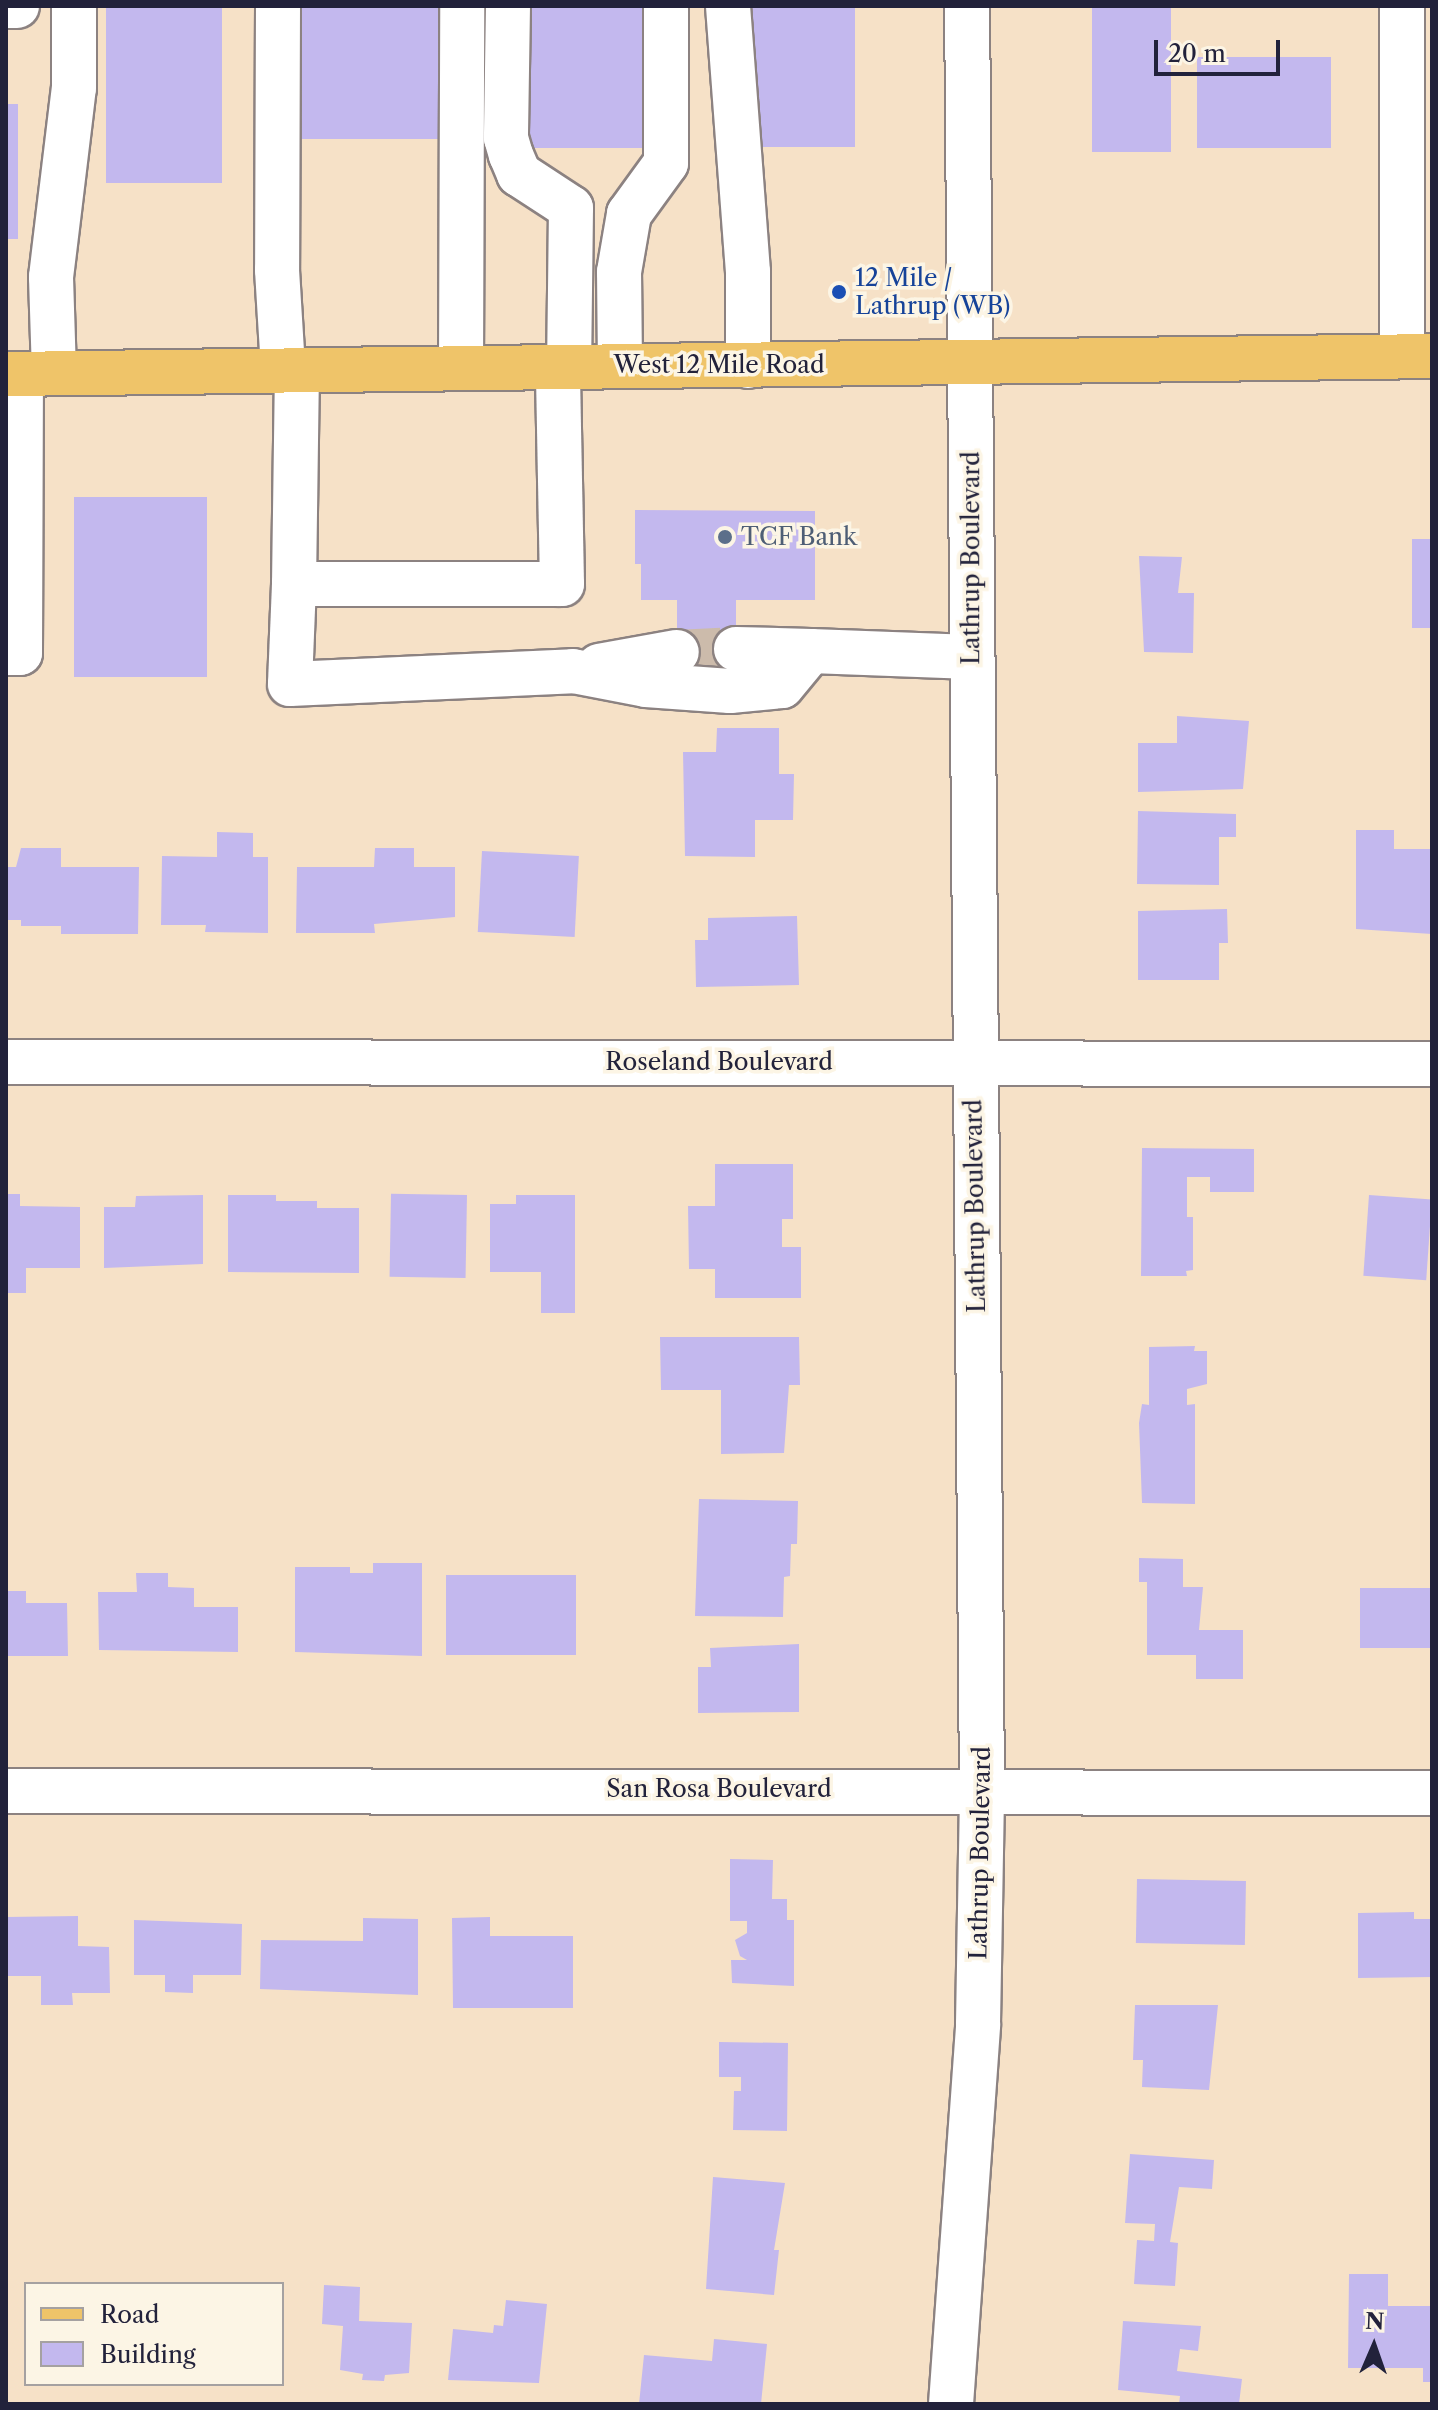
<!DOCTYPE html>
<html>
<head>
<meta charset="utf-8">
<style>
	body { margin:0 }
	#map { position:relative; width:1438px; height:2410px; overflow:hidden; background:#f6e1c7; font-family:"Libre Caslon Text",serif }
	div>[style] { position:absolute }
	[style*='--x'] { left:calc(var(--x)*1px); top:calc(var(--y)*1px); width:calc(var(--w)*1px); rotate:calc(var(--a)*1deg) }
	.building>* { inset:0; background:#c3b8ee; transform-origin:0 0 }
	.minor-tunnel>* { height:44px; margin-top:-22px; transform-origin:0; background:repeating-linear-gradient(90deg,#ccbbab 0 44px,transparent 0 66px) }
	.roads { filter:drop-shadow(2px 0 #8c8281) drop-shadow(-2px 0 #8c8281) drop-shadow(0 2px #8c8281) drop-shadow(0 -2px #8c8281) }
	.minor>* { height:44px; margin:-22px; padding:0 22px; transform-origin:22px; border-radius:22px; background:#fff }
	.major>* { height:44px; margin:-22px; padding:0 22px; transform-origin:22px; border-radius:22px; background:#efc469 }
	.dots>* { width:22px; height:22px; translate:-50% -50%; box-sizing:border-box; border:4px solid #fcf5e5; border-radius:50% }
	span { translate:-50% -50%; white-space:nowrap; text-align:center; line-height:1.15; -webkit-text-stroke:7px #fcf5e5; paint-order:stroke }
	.transit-label { font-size:24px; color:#164399 }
	.left { translate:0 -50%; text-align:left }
	.street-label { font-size:24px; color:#22223b }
	.service-label { font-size:24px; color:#4e5e75 }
	.frame { position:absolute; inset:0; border:8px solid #22223b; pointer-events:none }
	.legend { position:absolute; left:24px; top:2282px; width:260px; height:104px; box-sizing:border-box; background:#fcf5e5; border:2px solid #a5a1a1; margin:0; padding:10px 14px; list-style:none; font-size:24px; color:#22223b }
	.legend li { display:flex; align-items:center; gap:16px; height:40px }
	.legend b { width:40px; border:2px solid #a5a1a1 }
	.north { position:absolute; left:1334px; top:2306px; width:80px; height:80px; -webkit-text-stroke:6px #fcf5e5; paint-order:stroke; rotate:2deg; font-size:22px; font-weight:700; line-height:32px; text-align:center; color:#22223b }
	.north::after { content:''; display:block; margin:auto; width:28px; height:36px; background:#22223b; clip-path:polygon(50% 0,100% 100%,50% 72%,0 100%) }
	.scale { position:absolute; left:1154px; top:40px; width:126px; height:36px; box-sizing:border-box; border:4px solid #22223b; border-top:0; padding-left:10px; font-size:24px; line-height:28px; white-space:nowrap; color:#22223b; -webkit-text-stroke:6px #fcf5e5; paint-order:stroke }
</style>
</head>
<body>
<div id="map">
	<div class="building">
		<i style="left:106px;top:6px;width:116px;height:177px"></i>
		<i style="left:299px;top:6px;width:143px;height:133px"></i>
		<i style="left:518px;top:6px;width:143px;height:142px"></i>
		<i style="left:747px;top:6px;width:108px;height:141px"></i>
		<i style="left:1092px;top:6px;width:79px;height:146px"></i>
		<i style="left:1197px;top:57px;width:134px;height:91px"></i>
		<i style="left:6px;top:104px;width:12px;height:135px"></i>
		<i style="left:207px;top:497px;width:180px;height:133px;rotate:90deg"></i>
		<i style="clip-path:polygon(635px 510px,815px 511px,815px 600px,736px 600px,736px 683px,677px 683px,677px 600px,641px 600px,641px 564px,635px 564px)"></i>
		<i style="left:1412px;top:539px;width:20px;height:89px"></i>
		<i style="clip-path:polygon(1139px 556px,1182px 557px,1178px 593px,1194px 593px,1193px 653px,1144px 652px)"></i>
		<i style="clip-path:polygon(1177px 716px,1249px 721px,1243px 789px,1138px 792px,1138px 743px,1177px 743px)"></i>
		<i style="clip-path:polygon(717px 728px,779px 728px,779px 774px,794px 774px,793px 820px,755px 820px,755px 857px,685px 856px,683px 752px,716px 752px)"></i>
		<i style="clip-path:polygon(1138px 811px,1236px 814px,1236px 837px,1219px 837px,1219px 885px,1137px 884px)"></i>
		<i style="clip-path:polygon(1356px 830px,1394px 830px,1394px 849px,1432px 849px,1432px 934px,1356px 929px)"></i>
		<i style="clip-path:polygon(217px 832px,253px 833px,253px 857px,268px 857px,268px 933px,205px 932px,206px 925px,161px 925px,162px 856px,217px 857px)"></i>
		<i style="clip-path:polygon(21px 848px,61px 848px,61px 867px,139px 867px,138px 934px,61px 934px,61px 926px,21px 926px,21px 920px,6px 920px,6px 867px,16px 867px)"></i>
		<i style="clip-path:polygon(375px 848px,414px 848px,414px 867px,455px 867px,455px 917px,374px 924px,375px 933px,296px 933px,297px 867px,374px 867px)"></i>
		<i style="left:482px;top:851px;width:97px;height:81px;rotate:3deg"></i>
		<i style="clip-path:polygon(1227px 909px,1228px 943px,1219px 943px,1219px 980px,1138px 980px,1138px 911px)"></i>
		<i style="clip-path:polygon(797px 916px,799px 985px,696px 987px,695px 940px,708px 940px,708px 918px)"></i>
		<i style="clip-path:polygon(1142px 1148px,1254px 1149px,1254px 1192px,1210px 1192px,1210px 1177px,1187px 1177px,1187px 1217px,1193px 1217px,1193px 1270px,1186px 1271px,1187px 1276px,1141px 1276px)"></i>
		<i style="clip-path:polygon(715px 1164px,793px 1164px,793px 1219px,782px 1219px,782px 1247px,801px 1247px,801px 1298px,715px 1298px,715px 1269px,689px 1269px,688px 1206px,715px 1206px)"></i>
		<i style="clip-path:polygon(6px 1194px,20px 1194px,20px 1206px,80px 1207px,80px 1268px,26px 1268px,26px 1293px,6px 1293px)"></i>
		<i style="clip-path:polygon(203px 1195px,203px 1264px,104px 1268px,104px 1207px,135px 1207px,136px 1196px)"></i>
		<i style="clip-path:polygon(228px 1195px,276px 1195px,276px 1201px,317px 1201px,317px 1208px,359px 1208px,359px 1273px,228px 1272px)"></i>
		<i style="left:467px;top:1195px;width:83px;height:76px;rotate:91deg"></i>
		<i style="clip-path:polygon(516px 1195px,575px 1195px,575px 1313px,541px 1313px,541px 1272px,490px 1272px,490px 1204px,516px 1204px)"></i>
		<i style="left:1369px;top:1195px;width:63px;height:81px;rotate:4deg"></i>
		<i style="clip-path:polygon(660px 1337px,799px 1337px,800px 1385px,789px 1385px,784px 1453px,721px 1454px,721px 1390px,661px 1390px)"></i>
		<i style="clip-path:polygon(1195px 1346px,1194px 1351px,1207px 1351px,1207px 1384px,1187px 1389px,1187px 1405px,1195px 1404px,1195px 1504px,1142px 1503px,1139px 1423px,1142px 1404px,1149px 1405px,1149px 1347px)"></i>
		<i style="clip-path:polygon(699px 1499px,798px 1501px,797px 1544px,791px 1544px,790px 1576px,784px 1577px,783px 1617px,695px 1616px)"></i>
		<i style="clip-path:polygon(1139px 1558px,1183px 1559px,1183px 1587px,1203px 1587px,1199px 1630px,1243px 1630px,1243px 1679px,1196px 1679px,1196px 1655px,1147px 1655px,1147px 1582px,1139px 1582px)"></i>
		<i style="clip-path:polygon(373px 1563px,422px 1563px,422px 1656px,295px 1652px,295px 1567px,350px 1567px,350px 1573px,373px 1573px)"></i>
		<i style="clip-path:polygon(136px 1573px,168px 1573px,168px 1587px,194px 1588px,194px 1607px,238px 1607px,238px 1652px,99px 1650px,98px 1592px,137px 1592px)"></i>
		<i style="left:446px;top:1575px;width:130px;height:80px"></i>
		<i style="left:1360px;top:1588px;width:72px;height:60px"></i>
		<i style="clip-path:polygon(6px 1591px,26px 1591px,26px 1603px,67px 1603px,68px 1656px,6px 1656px)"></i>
		<i style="clip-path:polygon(799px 1644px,799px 1712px,698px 1713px,698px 1667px,711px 1667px,710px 1648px)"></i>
		<i style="clip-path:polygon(730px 1859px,773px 1860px,772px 1899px,787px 1899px,787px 1920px,794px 1920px,794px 1986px,732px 1983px,731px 1960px,747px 1960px,740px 1956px,735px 1940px,747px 1933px,747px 1921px,730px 1921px)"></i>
		<i style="left:1137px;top:1879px;width:109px;height:64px;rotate:1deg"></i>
		<i style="clip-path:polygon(1414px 1912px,1414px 1919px,1432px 1919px,1432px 1977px,1358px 1978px,1358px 1913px)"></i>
		<i style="clip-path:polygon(78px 1916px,78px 1946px,109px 1947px,110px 1993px,72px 1993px,73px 2005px,41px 2005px,41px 1976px,6px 1976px,6px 1917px)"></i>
		<i style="clip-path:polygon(490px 1917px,490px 1936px,573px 1936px,573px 2008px,453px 2008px,452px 1918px)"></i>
		<i style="clip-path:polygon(363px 1918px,418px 1919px,418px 1995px,260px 1989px,261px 1940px,363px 1941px)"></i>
		<i style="clip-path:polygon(134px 1920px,242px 1924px,241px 1975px,193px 1975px,193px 1993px,165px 1992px,165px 1975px,134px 1975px)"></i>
		<i style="clip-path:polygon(1135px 2005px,1218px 2005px,1209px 2090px,1142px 2087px,1143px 2060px,1133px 2060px)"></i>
		<i style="clip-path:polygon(719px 2042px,788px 2043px,787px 2131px,733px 2130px,734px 2091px,741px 2091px,741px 2077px,719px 2077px)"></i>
		<i style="clip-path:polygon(1130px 2154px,1214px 2160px,1212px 2189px,1179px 2187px,1170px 2242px,1178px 2243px,1175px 2286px,1134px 2284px,1137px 2240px,1154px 2241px,1155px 2224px,1125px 2223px)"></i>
		<i style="clip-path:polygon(713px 2177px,785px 2183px,774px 2250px,779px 2250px,774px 2295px,706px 2289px)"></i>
		<i style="clip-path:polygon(1349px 2274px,1388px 2274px,1388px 2306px,1432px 2306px,1432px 2382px,1423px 2382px,1423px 2368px,1348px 2368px)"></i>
		<i style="clip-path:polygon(324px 2285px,360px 2287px,359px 2321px,412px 2323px,409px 2373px,385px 2375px,384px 2381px,362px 2380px,363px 2374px,340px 2370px,343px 2326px,322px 2324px)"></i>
		<i style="clip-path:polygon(506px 2300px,547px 2304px,539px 2383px,448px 2380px,453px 2329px,493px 2333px,494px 2325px,503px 2326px)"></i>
		<i style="clip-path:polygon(1123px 2321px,1201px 2326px,1198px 2351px,1180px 2349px,1177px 2371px,1242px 2379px,1239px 2404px,1179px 2404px,1180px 2396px,1118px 2390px)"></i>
		<i style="clip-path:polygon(714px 2339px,767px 2344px,761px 2404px,639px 2404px,644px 2355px,712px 2361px)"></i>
	</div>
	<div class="minor-tunnel">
		<i style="--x:677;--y:652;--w:59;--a:-2.9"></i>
	</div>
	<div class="roads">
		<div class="minor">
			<i style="--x:6;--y:6;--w:11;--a:0"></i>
			<i style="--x:278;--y:6;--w:264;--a:90.2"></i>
			<i style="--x:277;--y:270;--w:98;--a:86.5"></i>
			<i style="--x:508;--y:6;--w:132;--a:90.9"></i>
			<i style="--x:506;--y:138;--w:18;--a:74"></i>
			<i style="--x:511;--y:155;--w:21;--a:67"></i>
			<i style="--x:519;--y:174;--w:62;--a:33.2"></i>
			<i style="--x:571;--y:208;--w:158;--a:90.7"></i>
			<i style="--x:728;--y:6;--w:267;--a:85.7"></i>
			<i style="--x:748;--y:272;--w:94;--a:90"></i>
			<i style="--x:1402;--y:356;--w:350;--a:-90"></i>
			<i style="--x:620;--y:366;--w:94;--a:-90.6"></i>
			<i style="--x:619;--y:272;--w:59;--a:-80.2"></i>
			<i style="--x:629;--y:214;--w:63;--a:-54"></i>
			<i style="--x:666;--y:163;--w:157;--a:-90"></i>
			<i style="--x:461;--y:367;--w:361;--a:-89.8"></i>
			<i style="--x:297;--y:369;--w:215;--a:90.8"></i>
			<i style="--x:294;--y:584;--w:268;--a:0"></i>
			<i style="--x:562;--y:584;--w:217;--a:-91.1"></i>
			<i style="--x:54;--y:373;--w:96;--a:-91.8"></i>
			<i style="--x:51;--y:277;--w:190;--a:-83.1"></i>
			<i style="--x:74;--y:88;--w:82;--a:-90"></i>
			<i style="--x:294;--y:584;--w:100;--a:92.3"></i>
			<i style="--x:290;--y:684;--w:283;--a:-2.6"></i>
			<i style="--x:573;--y:671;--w:74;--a:10.9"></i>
			<i style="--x:646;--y:685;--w:84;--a:4.1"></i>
			<i style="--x:730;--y:691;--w:52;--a:-5.5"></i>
			<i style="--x:782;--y:686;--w:45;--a:-50.4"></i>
			<i style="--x:811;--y:651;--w:161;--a:2.1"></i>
			<i style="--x:736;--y:649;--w:75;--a:1.5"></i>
			<i style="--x:6;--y:653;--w:14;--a:0"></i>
			<i style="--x:20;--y:653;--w:279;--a:-89.8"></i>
			<i style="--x:599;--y:666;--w:79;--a:-10.2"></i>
			<i style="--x:6;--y:1062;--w:1426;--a:0.08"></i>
			<i style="--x:6;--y:1791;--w:1426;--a:0.08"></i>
			<i style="--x:951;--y:2404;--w:381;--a:-85.9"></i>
			<i style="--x:978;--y:2024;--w:235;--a:-89"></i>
			<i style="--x:982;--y:1789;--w:1783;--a:-90.48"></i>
		</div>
		<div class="major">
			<i style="--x:6;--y:374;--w:1426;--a:-0.72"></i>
		</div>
	</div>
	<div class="dots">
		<i style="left:839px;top:292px;background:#1a4fb4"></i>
		<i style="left:725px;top:537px;background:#5c6f8a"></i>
	</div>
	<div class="transit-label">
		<span class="left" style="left:855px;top:292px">12 Mile /<br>Lathrup (WB)</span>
	</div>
	<div class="street-label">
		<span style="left:719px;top:365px">West 12 Mile Road</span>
		<span style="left:971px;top:558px;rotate:-90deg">Lathrup Boulevard</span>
		<span style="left:719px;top:1062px">Roseland Boulevard</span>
		<span style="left:975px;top:1206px;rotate:-91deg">Lathrup Boulevard</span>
		<span style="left:719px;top:1789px">San Rosa Boulevard</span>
		<span style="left:980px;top:1853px;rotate:-89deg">Lathrup Boulevard</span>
	</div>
	<div class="service-label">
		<span class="left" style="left:741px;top:537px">TCF Bank</span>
	</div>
	<div class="frame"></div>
	<ul class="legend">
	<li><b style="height:10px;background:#efc469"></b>Road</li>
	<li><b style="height:22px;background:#c3b8ee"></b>Building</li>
	</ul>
	<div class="north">N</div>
	<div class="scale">20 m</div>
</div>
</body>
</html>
